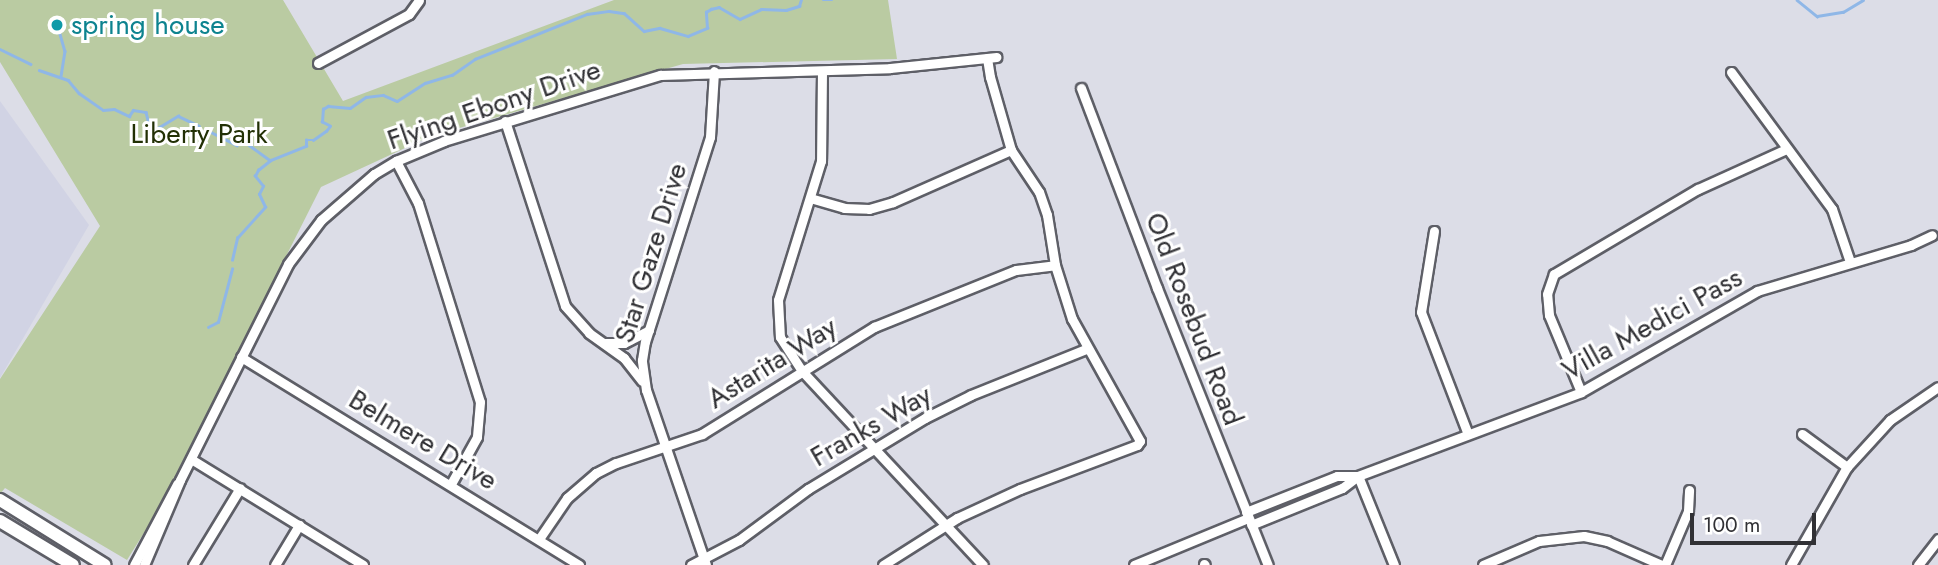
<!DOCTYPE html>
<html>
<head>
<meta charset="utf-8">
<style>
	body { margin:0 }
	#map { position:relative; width:1938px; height:565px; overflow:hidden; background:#dcdde7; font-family:Jost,sans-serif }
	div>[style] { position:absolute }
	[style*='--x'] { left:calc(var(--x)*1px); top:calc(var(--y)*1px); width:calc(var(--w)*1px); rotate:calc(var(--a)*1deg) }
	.built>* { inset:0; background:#d1d3e4 }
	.green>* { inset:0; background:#bacba2 }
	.stream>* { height:2.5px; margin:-1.25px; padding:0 1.25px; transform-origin:1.25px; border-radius:1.25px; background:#8fb7e7 }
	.roads { filter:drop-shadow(2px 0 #5e5f67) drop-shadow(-2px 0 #5e5f67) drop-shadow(0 2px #5e5f67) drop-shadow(0 -2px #5e5f67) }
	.street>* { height:9px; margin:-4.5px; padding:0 4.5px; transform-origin:4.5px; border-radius:4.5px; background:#fff }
	.secondary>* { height:12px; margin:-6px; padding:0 6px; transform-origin:6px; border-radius:6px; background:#fff }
	.dots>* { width:19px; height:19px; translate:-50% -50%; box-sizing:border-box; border:4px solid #fff; border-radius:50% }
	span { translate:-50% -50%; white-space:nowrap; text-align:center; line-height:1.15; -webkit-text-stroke:6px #fff; paint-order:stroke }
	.culture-label { font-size:28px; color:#0d838f }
	.left { translate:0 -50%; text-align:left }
	.street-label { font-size:28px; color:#313135 }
	.park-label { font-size:28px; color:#223005 }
	.scale { position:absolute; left:1690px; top:513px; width:126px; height:32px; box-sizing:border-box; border:4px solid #313135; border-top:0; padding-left:9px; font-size:21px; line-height:24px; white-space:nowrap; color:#313135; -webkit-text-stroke:5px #fff; paint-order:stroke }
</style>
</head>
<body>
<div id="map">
	<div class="built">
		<i style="clip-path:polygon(0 101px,89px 225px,0 378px)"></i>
	</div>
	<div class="green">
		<i style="clip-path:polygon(0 0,283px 0,343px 101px,614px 0,888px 0,897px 59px,683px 64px,431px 136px,321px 187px,157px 512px,127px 560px,5px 488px,0 494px,0 379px,100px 226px,0 62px)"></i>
	</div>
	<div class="stream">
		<i style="--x:823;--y:0;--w:9;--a:0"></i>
		<i style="--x:1797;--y:0;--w:26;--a:39"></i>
		<i style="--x:1817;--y:16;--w:26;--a:-9"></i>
		<i style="--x:1843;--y:12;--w:23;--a:-31"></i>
		<i style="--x:58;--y:27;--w:25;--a:74"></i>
		<i style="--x:65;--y:51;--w:25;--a:99"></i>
		<i style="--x:0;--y:49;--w:34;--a:26"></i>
		<i style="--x:39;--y:70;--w:31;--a:19"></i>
		<i style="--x:68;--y:80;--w:17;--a:50"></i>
		<i style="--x:79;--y:93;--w:29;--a:35"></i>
		<i style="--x:103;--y:110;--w:11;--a:-5"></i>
		<i style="--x:114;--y:109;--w:17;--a:25"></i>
		<i style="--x:129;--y:116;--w:7;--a:-56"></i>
		<i style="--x:133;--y:110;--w:13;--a:9"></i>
		<i style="--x:146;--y:112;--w:16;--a:76"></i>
		<i style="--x:150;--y:128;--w:6;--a:9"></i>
		<i style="--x:156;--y:129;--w:26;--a:-31"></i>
		<i style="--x:178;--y:116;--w:23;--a:25"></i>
		<i style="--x:211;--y:132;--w:29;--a:27"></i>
		<i style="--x:237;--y:145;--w:12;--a:0"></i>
		<i style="--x:249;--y:145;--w:26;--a:36"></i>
		<i style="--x:232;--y:260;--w:23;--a:-77"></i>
		<i style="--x:237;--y:238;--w:42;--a:-47.9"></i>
		<i style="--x:265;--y:207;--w:14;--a:-115"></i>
		<i style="--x:259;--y:194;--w:9;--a:-63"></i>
		<i style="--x:263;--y:186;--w:13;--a:-129"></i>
		<i style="--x:255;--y:176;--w:7;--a:-63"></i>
		<i style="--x:258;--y:170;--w:16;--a:-38"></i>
		<i style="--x:271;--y:160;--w:38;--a:-22"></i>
		<i style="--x:306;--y:146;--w:6;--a:-90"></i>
		<i style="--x:306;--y:140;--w:7;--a:0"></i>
		<i style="--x:313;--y:140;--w:16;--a:-35"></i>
		<i style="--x:326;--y:131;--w:6;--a:-51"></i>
		<i style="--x:330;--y:126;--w:9;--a:-153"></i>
		<i style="--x:322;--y:122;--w:13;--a:-86"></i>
		<i style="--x:323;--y:109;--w:6;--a:-31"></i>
		<i style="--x:328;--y:106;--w:22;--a:5"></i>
		<i style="--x:350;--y:108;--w:19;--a:-35"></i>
		<i style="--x:366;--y:97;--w:17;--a:-7"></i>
		<i style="--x:383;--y:95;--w:15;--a:23"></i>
		<i style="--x:397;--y:101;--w:33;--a:-33"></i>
		<i style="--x:425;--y:83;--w:28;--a:-17"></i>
		<i style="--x:452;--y:75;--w:28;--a:-35"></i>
		<i style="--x:475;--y:59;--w:121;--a:-21.9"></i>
		<i style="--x:587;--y:14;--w:22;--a:-8"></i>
		<i style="--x:609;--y:11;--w:15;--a:8"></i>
		<i style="--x:624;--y:13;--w:27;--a:42"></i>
		<i style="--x:644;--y:31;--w:16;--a:-11"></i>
		<i style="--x:660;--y:28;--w:29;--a:16"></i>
		<i style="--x:688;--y:36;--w:21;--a:-23"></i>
		<i style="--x:707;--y:28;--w:16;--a:-94"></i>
		<i style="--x:706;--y:12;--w:6;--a:-31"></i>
		<i style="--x:711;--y:9;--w:8;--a:-14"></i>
		<i style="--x:719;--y:7;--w:24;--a:30"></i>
		<i style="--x:740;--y:19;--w:23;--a:-25"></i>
		<i style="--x:761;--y:9;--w:25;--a:2"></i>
		<i style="--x:786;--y:10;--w:14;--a:-17"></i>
		<i style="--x:799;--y:6;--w:6;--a:-72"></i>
		<i style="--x:208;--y:327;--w:11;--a:-27"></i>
		<i style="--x:218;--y:322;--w:55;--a:-75.2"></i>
	</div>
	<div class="roads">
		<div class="street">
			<i style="--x:318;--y:63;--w:103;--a:-28.3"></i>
			<i style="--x:409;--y:14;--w:17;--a:-54"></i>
			<i style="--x:822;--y:71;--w:90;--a:90.6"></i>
			<i style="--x:821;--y:161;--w:145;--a:107.2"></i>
			<i style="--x:778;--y:300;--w:37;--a:87"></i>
			<i style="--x:780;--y:337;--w:40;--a:57.1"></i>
			<i style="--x:802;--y:371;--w:265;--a:47"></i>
			<i style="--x:1731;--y:72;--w:170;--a:53.6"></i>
			<i style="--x:1832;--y:209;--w:56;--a:71.2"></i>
			<i style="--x:1081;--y:88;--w:214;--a:69.2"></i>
			<i style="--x:1157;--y:288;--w:298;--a:68.2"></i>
			<i style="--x:505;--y:121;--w:194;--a:72"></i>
			<i style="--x:565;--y:306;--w:36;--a:48"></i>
			<i style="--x:589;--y:333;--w:43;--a:35.5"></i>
			<i style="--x:624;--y:358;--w:29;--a:52"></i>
			<i style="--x:396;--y:161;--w:47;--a:62.4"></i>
			<i style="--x:418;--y:203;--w:208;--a:72.7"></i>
			<i style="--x:480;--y:402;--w:35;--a:95"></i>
			<i style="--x:477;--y:437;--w:54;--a:119"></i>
			<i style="--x:810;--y:198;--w:35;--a:16"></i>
			<i style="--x:844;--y:208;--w:25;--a:2"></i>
			<i style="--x:869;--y:209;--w:25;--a:-16"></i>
			<i style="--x:893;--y:202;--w:129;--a:-23.8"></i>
			<i style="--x:1434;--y:231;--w:82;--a:99.1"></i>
			<i style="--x:1421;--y:312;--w:129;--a:69"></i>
			<i style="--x:605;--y:343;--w:19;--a:0"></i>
			<i style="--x:624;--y:343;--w:28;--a:-27"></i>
			<i style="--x:241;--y:357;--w:397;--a:31.6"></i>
			<i style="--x:1581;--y:392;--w:83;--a:-112.6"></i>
			<i style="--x:1549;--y:315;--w:21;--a:-95"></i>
			<i style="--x:1547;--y:294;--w:21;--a:-71"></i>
			<i style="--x:1554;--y:274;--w:167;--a:-30.6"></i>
			<i style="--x:1698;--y:189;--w:97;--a:-24.4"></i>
			<i style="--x:1802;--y:434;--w:56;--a:36.3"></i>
			<i style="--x:191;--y:459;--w:202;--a:31.6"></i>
			<i style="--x:1246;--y:512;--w:98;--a:-21.6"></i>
			<i style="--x:1337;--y:476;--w:21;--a:0"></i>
			<i style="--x:1358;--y:476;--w:20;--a:143"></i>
			<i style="--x:1342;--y:488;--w:98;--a:157.9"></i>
			<i style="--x:539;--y:539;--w:50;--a:-55.7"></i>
			<i style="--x:567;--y:498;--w:38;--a:-41"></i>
			<i style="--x:596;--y:473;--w:22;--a:-27"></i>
			<i style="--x:616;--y:463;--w:91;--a:-18.6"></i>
			<i style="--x:702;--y:434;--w:203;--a:-31.9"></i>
			<i style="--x:874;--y:327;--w:153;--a:-21.9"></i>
			<i style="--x:1016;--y:270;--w:39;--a:-7"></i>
			<i style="--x:1204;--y:564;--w:1;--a:45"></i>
			<i style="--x:134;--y:565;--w:92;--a:-62"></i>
			<i style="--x:144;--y:565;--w:92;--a:-67"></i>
			<i style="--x:180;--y:480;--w:241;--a:-63.4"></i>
			<i style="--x:288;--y:264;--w:55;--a:-53.1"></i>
			<i style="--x:321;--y:220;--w:70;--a:-41"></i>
			<i style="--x:374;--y:174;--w:26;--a:-31"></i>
			<i style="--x:396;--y:161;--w:52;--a:-22.6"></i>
			<i style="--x:444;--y:141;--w:226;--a:-17"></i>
			<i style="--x:660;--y:75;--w:230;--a:-1.7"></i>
			<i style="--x:890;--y:68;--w:107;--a:-5.9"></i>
			<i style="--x:193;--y:565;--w:90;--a:-58.6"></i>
			<i style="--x:275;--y:565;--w:47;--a:-59"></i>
			<i style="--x:691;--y:565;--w:54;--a:-27.5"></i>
			<i style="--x:739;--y:540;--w:86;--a:-36.5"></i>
			<i style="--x:808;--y:489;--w:137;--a:-31.3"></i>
			<i style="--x:925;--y:418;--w:51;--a:-26.6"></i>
			<i style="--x:971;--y:395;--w:124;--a:-21.8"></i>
			<i style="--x:706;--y:565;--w:185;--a:-108.9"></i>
			<i style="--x:646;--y:390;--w:30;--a:-98"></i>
			<i style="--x:642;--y:360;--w:18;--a:-81"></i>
			<i style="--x:645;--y:342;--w:215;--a:-72.4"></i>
			<i style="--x:710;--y:137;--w:66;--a:-86.5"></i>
			<i style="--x:883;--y:565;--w:88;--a:-32.4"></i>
			<i style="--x:957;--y:518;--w:69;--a:-24.7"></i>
			<i style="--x:1020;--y:489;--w:125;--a:-20.6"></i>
			<i style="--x:1137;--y:445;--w:5;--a:-53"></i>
			<i style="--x:1140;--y:441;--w:140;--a:-119.1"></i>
			<i style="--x:1072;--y:319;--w:57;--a:-107.5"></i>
			<i style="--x:1055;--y:265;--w:51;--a:-99.1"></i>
			<i style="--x:1047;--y:215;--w:24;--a:-109"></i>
			<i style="--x:1039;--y:192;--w:50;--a:-123.7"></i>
			<i style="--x:1011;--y:150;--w:76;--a:-106"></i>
			<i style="--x:990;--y:77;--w:19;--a:-99"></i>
			<i style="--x:1134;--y:565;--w:123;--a:-22.4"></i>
			<i style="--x:1394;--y:565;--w:96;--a:-112"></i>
			<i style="--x:1358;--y:476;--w:238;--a:-20.6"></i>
			<i style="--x:1581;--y:392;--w:203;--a:-29.8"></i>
			<i style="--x:1757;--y:291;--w:161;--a:-16.6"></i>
			<i style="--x:1911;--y:245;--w:23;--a:-25"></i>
			<i style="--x:1483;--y:565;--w:61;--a:-23.2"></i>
			<i style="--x:1539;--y:541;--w:45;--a:-6.3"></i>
			<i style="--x:1584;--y:536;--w:24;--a:12"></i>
			<i style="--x:1607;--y:541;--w:60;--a:23.6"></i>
			<i style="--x:1665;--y:565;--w:59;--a:-66.9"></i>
			<i style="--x:1688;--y:511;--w:21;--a:-87"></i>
			<i style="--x:1791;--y:565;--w:113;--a:-60.3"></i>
			<i style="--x:1847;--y:467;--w:64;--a:-47.5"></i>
			<i style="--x:1890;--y:420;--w:58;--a:-34.5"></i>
			<i style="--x:1918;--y:565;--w:33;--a:-52"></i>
		</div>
		<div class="secondary">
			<i style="--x:0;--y:500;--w:123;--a:31.8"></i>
			<i style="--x:0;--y:521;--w:85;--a:31.1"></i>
		</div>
	</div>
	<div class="dots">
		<i style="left:57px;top:25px;background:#0f9aa8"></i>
	</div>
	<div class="culture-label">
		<span class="left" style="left:71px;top:25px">spring house</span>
	</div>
	<div class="street-label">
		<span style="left:494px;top:105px;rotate:-19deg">Flying Ebony Drive</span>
		<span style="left:651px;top:253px;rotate:-73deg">Star Gaze Drive</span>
		<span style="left:1194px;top:319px;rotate:69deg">Old Rosebud Road</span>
		<span style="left:1652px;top:324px;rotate:-29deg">Villa Medici Pass</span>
		<span style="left:772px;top:363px;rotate:-32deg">Astarita Way</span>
		<span style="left:871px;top:426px;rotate:-30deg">Franks Way</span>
		<span style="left:423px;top:440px;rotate:31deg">Belmere Drive</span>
	</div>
	<div class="park-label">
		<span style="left:199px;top:134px">Liberty Park</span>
	</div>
	<div class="scale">100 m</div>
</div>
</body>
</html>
